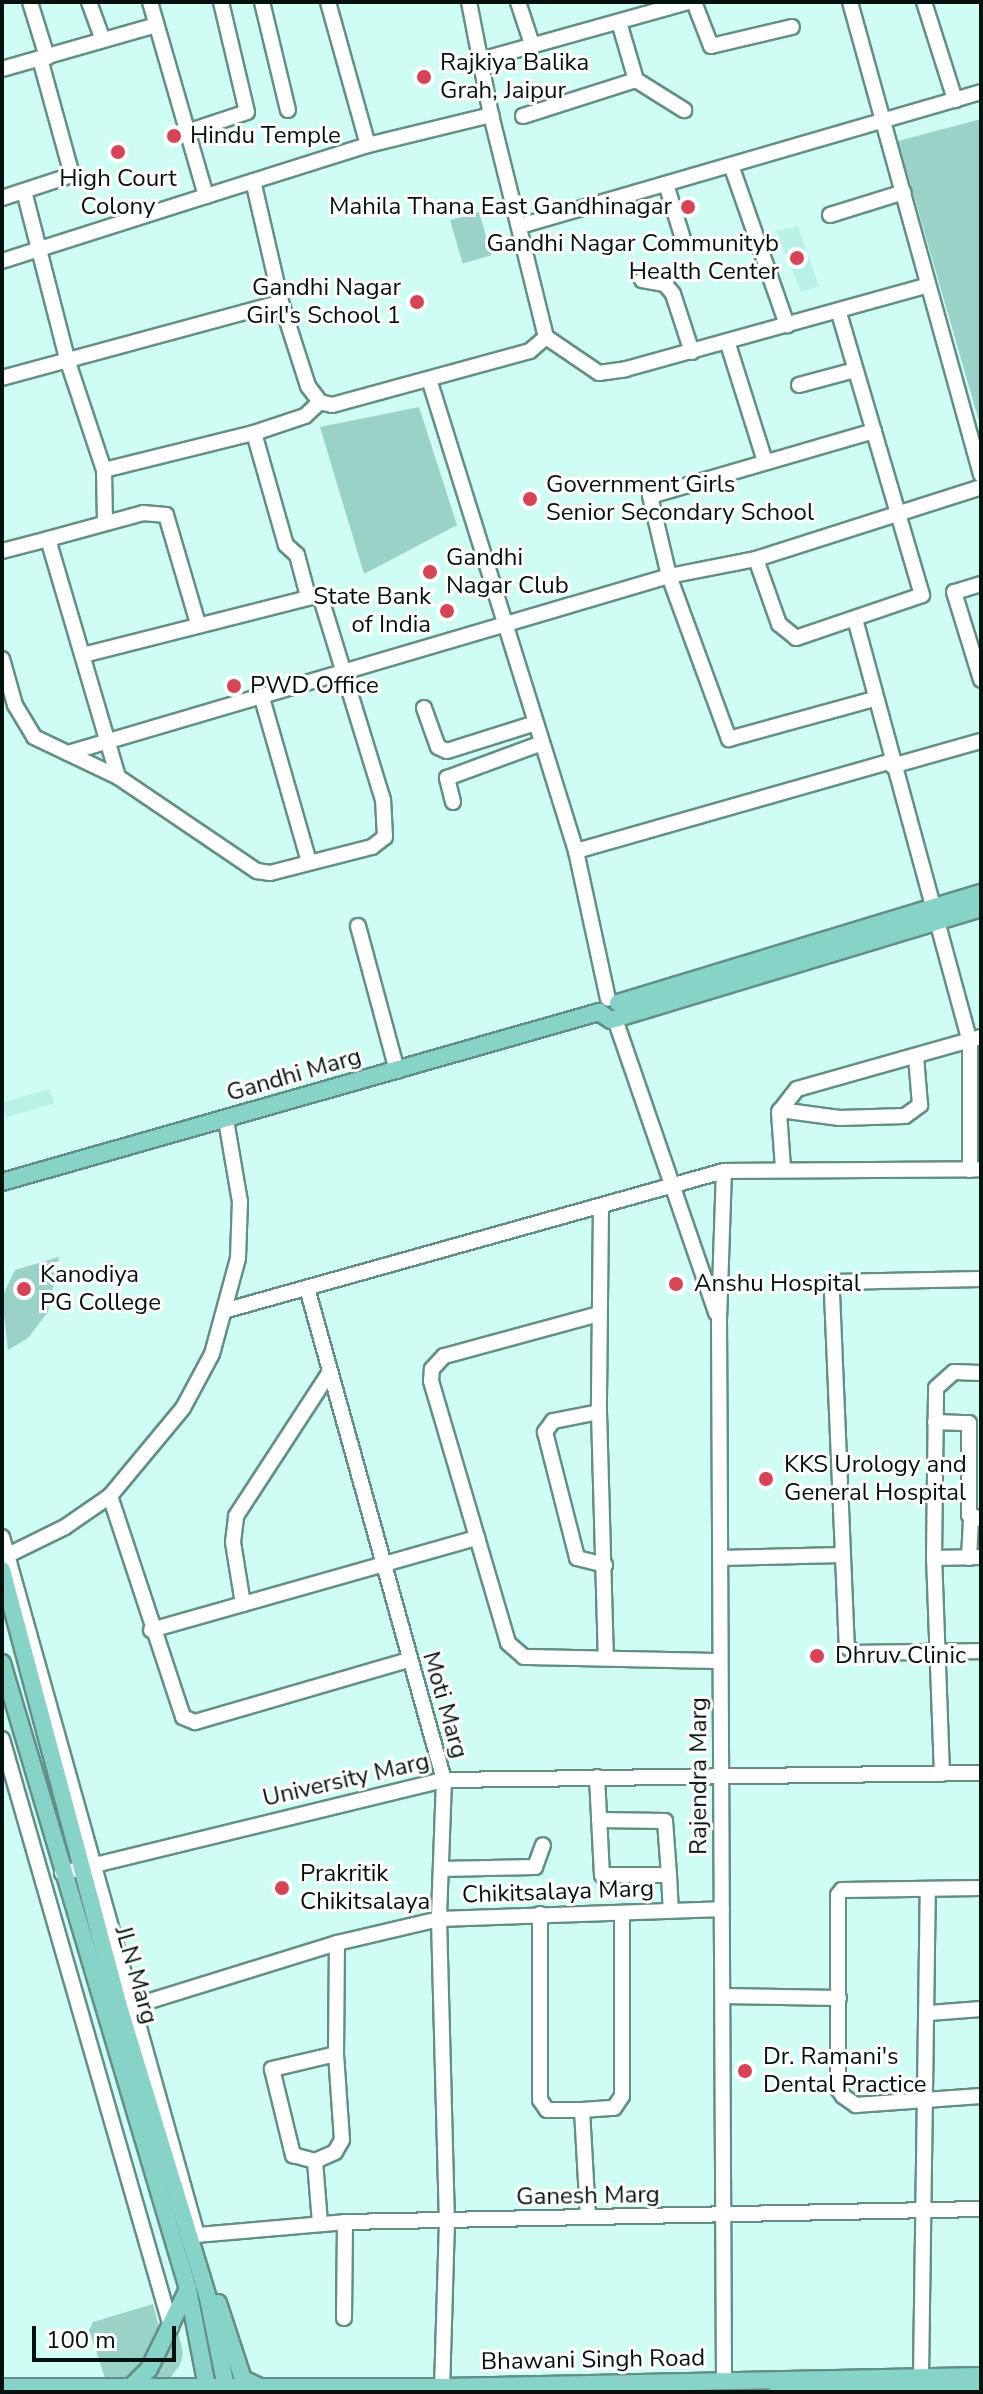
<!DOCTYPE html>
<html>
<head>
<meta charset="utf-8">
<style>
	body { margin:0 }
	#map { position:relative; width:983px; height:2394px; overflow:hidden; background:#cffdf3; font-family:"Nunito Sans",sans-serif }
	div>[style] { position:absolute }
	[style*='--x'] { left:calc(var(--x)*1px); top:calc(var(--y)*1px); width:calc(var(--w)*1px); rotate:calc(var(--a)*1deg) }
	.built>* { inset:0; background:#baf1e7; transform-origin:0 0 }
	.green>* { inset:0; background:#9bd2c7; transform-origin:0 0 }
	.roads { filter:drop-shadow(2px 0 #638f86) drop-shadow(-2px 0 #638f86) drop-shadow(0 2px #638f86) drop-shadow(0 -2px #638f86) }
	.minor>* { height:14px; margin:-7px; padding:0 7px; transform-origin:7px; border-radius:7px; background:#fff }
	.major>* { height:16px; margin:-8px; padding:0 8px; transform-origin:8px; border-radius:8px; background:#88d3c8 }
	.dots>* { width:22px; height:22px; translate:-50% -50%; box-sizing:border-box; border:4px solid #fff; border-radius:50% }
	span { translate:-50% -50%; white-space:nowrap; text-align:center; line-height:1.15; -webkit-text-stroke:6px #fff; paint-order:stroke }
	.poi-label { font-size:24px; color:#03120f }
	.left { translate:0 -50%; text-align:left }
	.right { translate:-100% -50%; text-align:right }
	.street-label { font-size:24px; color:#03120f }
	.frame { position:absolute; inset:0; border:4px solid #03120f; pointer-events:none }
	.scale { position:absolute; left:32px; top:2326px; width:144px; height:36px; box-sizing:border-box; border:4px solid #03120f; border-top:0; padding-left:10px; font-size:24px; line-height:28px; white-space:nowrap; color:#03120f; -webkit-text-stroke:6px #fff; paint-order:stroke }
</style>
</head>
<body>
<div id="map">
	<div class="built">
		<i style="clip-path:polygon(798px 226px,819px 286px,801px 292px,776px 231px)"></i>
		<i style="left:50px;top:1089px;width:15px;height:50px;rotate:74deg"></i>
	</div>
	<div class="green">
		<i style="clip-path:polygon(981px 119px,981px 428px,898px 141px)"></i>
		<i style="left:479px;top:212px;width:45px;height:30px;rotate:74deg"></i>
		<i style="clip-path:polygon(419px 407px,457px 525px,364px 574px,320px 427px)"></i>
		<i style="clip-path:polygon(59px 1257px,48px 1312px,28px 1338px,8px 1350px,2px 1297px,15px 1270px)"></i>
		<i style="clip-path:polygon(153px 2304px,160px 2331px,132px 2376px,106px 2381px,89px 2330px,93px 2322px)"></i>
		<i style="clip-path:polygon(178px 2331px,183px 2353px,180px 2365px,170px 2378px,146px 2382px)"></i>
	</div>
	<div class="roads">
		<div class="minor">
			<i style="--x:30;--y:2;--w:58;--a:72.8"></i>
			<i style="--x:89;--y:2;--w:38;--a:70"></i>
			<i style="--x:150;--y:2;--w:202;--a:73.9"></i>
			<i style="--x:262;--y:2;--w:111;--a:76.5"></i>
			<i style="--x:328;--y:2;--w:148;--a:74.4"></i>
			<i style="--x:469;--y:2;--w:115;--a:79"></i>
			<i style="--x:518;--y:2;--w:47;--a:71.6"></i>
			<i style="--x:694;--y:2;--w:47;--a:68.9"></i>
			<i style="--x:711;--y:46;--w:83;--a:-13.2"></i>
			<i style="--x:850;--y:2;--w:491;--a:74.5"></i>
			<i style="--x:924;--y:2;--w:103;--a:72.4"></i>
			<i style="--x:619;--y:22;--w:60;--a:73.7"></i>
			<i style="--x:636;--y:80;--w:57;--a:32"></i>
			<i style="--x:484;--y:59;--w:212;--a:-15.6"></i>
			<i style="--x:2;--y:69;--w:160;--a:-15.9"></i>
			<i style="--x:523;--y:116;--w:119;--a:-17.7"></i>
			<i style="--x:187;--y:132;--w:63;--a:-18.4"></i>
			<i style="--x:247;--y:112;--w:113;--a:-103.3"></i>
			<i style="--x:731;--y:165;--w:170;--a:70.7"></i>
			<i style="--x:666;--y:184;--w:61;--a:72.8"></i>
			<i style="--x:24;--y:191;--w:173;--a:75.6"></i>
			<i style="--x:67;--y:359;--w:117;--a:71.6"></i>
			<i style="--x:104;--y:470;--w:154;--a:-13.9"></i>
			<i style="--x:254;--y:433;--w:54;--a:-18.4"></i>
			<i style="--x:305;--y:416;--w:21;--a:-43"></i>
			<i style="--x:2;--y:198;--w:74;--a:-18.2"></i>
			<i style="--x:72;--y:175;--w:120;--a:-105.4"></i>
			<i style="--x:830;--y:215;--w:77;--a:-17.3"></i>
			<i style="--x:520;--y:226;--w:480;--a:-16.2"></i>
			<i style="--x:2;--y:261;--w:214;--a:-17.7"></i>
			<i style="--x:206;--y:196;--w:170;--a:-17.5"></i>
			<i style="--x:368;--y:145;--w:127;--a:-13.7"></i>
			<i style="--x:491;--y:115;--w:229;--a:76.1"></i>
			<i style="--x:546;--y:337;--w:21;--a:139"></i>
			<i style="--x:530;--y:351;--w:205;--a:164.7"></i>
			<i style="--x:332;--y:405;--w:12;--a:-166"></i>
			<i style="--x:320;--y:402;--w:20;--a:-127"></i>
			<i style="--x:308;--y:386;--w:88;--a:-107.8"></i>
			<i style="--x:281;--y:302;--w:124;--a:-103"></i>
			<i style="--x:642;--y:280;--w:23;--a:10"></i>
			<i style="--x:665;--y:284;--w:13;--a:51"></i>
			<i style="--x:673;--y:294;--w:61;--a:71.9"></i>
			<i style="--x:546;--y:337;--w:64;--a:34.2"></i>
			<i style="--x:599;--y:373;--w:27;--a:-8"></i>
			<i style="--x:626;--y:369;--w:313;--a:-15.5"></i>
			<i style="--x:728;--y:344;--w:123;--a:72.5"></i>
			<i style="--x:2;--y:378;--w:289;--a:-15.2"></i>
			<i style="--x:429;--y:379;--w:494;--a:72.7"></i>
			<i style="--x:576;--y:851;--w:151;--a:77.8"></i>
			<i style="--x:799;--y:385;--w:58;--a:-15"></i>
			<i style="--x:874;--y:431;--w:233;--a:163.8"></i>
			<i style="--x:650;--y:496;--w:82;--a:76.6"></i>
			<i style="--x:669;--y:576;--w:174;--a:69.8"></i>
			<i style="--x:729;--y:739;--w:150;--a:-15.4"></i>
			<i style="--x:254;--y:433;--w:116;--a:74.1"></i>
			<i style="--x:286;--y:545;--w:15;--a:42"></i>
			<i style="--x:297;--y:555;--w:42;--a:75"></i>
			<i style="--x:104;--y:470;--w:53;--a:88.9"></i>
			<i style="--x:2;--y:551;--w:48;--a:-14.6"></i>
			<i style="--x:756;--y:559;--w:69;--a:70.5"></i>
			<i style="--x:779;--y:624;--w:22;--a:39"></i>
			<i style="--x:796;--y:638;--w:133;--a:-18.8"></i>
			<i style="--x:922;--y:595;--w:294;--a:-106.4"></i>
			<i style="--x:981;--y:584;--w:28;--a:163"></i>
			<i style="--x:954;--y:592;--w:92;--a:72.9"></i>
			<i style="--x:855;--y:619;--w:437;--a:74.8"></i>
			<i style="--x:970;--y:1041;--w:129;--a:90"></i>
			<i style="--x:2;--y:659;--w:48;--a:74.2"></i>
			<i style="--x:15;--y:705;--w:37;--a:59"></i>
			<i style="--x:34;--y:737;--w:93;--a:25.5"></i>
			<i style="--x:118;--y:777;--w:168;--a:34.1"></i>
			<i style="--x:257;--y:871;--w:13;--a:9"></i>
			<i style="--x:270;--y:873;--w:105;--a:-14.3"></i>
			<i style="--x:372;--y:847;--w:16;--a:-38"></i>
			<i style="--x:385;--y:837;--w:37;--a:-93"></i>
			<i style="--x:383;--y:800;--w:214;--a:-107.1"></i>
			<i style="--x:320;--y:595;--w:244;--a:165.8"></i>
			<i style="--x:262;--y:698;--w:171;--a:74"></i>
			<i style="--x:424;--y:708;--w:41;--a:70.3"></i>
			<i style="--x:438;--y:747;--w:10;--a:24"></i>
			<i style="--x:447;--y:751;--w:93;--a:-17.5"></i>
			<i style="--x:68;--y:753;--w:627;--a:-16.41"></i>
			<i style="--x:669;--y:576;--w:89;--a:-11.1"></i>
			<i style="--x:756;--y:559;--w:236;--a:-17.7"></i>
			<i style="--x:892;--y:766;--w:92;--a:-15.7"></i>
			<i style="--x:118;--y:777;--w:248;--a:-106.4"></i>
			<i style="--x:48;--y:539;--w:98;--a:-15.3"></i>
			<i style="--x:143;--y:513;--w:23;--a:5"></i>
			<i style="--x:166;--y:515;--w:114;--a:73.6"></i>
			<i style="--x:453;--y:802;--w:25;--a:-104"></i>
			<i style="--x:447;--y:778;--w:101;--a:-20.2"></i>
			<i style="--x:576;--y:851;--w:328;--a:-15.9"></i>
			<i style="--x:358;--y:926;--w:150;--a:74.9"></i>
			<i style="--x:615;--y:1019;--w:311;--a:71"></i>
			<i style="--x:780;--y:1110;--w:60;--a:7.7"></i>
			<i style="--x:839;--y:1118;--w:66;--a:-1.7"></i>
			<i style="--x:905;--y:1116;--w:19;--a:-36"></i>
			<i style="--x:920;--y:1105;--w:49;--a:-94.7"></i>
			<i style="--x:783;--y:1168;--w:56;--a:-94.1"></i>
			<i style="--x:779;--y:1112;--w:29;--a:-52"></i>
			<i style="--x:797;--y:1089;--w:191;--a:-15.8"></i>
			<i style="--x:601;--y:1206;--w:206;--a:90.6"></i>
			<i style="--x:599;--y:1412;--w:246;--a:88.4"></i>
			<i style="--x:981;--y:1279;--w:148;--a:178.8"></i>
			<i style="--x:833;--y:1282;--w:11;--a:95"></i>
			<i style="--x:832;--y:1293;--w:354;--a:87.6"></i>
			<i style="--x:847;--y:1647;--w:11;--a:34"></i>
			<i style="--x:856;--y:1653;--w:125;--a:-0.9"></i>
			<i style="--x:307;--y:1288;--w:511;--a:74.44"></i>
			<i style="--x:444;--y:1780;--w:139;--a:92.1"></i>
			<i style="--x:439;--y:1919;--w:302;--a:88.5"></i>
			<i style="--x:447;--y:2221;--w:166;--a:91.7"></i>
			<i style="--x:227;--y:1310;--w:516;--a:-15.63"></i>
			<i style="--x:724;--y:1171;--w:257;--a:-0.4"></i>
			<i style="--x:599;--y:1314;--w:161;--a:164.8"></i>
			<i style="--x:444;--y:1356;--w:18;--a:133"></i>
			<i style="--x:432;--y:1369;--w:12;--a:95"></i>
			<i style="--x:431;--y:1381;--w:273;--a:73.6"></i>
			<i style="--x:508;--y:1643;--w:21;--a:41"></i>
			<i style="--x:524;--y:1657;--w:196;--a:1.2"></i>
			<i style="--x:599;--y:1412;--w:47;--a:168.9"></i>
			<i style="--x:553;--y:1421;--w:14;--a:126"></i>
			<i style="--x:545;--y:1432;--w:130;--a:75.7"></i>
			<i style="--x:577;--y:1558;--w:29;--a:14"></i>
			<i style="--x:935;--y:1422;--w:34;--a:2"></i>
			<i style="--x:969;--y:1423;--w:92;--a:90"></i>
			<i style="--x:969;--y:1515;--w:13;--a:18"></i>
			<i style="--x:110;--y:1496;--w:233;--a:71.7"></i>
			<i style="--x:183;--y:1717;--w:13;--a:23"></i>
			<i style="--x:195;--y:1722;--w:222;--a:-16.2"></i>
			<i style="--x:2;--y:1537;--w:725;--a:74.39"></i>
			<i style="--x:197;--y:2235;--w:149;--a:-5"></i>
			<i style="--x:345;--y:2222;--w:636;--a:-1.17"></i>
			<i style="--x:2;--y:1558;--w:70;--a:-26.2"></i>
			<i style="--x:65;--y:1527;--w:55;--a:-34.6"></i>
			<i style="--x:110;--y:1496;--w:114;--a:-50.3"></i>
			<i style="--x:183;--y:1408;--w:61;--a:-61.8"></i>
			<i style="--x:212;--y:1354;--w:99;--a:-74.8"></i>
			<i style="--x:238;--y:1258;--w:56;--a:-88"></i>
			<i style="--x:240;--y:1202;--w:83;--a:-99.7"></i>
			<i style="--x:720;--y:1558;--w:122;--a:-1.4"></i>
			<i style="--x:934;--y:1558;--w:47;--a:-1.2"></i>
			<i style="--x:969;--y:1558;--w:39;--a:-87"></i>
			<i style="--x:243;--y:1604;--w:63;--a:-99.2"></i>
			<i style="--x:233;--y:1542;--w:26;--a:-83"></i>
			<i style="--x:236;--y:1516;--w:168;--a:-56.9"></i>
			<i style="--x:151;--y:1630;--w:339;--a:-15.8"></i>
			<i style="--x:2;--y:1739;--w:612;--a:73.96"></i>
			<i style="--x:942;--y:1774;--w:216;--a:-92.1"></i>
			<i style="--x:934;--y:1558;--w:170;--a:-89.3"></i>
			<i style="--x:936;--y:1388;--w:24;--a:-42"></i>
			<i style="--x:954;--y:1372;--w:27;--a:2"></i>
			<i style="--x:597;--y:1777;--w:98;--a:87.1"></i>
			<i style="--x:602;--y:1875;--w:67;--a:0"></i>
			<i style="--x:669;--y:1875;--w:54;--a:-94.2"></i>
			<i style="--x:665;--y:1821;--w:66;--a:-179.1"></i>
			<i style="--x:441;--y:1869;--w:94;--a:-1.2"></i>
			<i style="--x:535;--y:1867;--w:23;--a:-70"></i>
			<i style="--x:62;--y:1873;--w:393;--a:-13.7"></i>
			<i style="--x:444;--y:1780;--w:537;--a:-0.75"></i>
			<i style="--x:669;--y:1875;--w:34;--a:87"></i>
			<i style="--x:981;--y:1888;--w:139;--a:179.2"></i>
			<i style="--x:842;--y:1890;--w:6;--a:129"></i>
			<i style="--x:838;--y:1895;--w:194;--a:90"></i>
			<i style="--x:838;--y:2089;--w:9;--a:54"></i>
			<i style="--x:843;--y:2096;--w:16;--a:35"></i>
			<i style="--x:856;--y:2105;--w:125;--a:-4.1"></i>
			<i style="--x:540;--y:1914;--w:186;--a:90"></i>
			<i style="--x:540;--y:2100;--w:12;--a:55"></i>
			<i style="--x:547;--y:2110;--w:35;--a:0"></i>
			<i style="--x:582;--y:2110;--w:32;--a:-4"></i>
			<i style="--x:614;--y:2108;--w:14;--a:-56"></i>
			<i style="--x:622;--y:2096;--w:183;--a:-90"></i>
			<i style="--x:724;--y:1996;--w:115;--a:1"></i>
			<i style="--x:127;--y:2008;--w:220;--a:-17.2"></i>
			<i style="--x:337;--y:1943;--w:105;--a:-13.2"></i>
			<i style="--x:439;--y:1919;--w:283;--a:-2"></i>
			<i style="--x:929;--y:2013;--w:52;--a:-4.4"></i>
			<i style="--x:336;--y:2054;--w:66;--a:166.8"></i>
			<i style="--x:272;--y:2069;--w:89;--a:76.3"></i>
			<i style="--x:293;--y:2155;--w:23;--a:15"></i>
			<i style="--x:315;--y:2161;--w:22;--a:-24"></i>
			<i style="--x:335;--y:2152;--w:14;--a:-60"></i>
			<i style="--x:342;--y:2140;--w:86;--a:-94"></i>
			<i style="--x:336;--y:2054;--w:111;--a:-89.5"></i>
			<i style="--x:582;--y:2110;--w:107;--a:86.8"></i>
			<i style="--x:315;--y:2161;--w:62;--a:85.4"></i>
			<i style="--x:344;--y:2318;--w:96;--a:-89.4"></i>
			<i style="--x:921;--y:2377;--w:487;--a:-89.2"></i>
			<i style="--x:724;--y:2381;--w:1061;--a:-90.27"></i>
			<i style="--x:719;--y:1320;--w:149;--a:-88.1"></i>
		</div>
		<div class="major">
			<i style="--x:618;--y:1003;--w:379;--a:-16.9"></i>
			<i style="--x:599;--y:1012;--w:14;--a:34"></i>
			<i style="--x:611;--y:1020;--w:387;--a:-16.8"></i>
			<i style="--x:2;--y:1182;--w:621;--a:-15.89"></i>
			<i style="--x:2;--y:1570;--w:456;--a:75"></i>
			<i style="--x:120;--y:2010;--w:301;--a:73"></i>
			<i style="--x:208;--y:2298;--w:96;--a:78.6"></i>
			<i style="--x:2;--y:1663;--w:653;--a:73.45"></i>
			<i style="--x:188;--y:2289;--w:105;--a:79"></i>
			<i style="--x:218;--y:2303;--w:80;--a:71.8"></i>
			<i style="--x:243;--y:2379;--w:17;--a:25"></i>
			<i style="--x:2;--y:2387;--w:440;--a:0"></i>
			<i style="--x:442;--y:2387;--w:539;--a:-1.17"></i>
			<i style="--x:129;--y:2389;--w:28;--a:-45"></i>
			<i style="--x:149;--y:2369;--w:89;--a:-64"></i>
			<i style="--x:777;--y:2392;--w:204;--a:-0.6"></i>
		</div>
	</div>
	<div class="dots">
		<i style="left:424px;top:77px;background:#d64555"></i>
		<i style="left:174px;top:136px;background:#d64555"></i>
		<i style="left:118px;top:152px;background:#d64555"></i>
		<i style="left:688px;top:207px;background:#d64555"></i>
		<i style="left:797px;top:258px;background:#d64555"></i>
		<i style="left:417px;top:302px;background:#d64555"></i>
		<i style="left:530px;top:499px;background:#d64555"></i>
		<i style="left:430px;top:572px;background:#d64555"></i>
		<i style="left:447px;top:611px;background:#d64555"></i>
		<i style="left:234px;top:686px;background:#d64555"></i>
		<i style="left:676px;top:1284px;background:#d64555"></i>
		<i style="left:24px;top:1289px;background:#d64555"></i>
		<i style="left:766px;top:1479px;background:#d64555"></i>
		<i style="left:817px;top:1656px;background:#d64555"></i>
		<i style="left:282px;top:1888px;background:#d64555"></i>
		<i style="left:745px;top:2071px;background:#d64555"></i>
	</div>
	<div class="poi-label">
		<span class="left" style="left:440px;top:77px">Rajkiya Balika<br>Grah, Jaipur</span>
		<span class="left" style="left:190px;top:136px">Hindu Temple</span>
		<span style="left:118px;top:193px">High Court<br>Colony</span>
		<span class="right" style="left:672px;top:207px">Mahila Thana East Gandhinagar</span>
		<span class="right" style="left:779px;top:258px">Gandhi Nagar Communityb<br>Health Center</span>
		<span class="right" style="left:401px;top:302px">Gandhi Nagar<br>Girl's School 1</span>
		<span class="left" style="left:546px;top:499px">Government Girls<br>Senior Secondary School</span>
		<span class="left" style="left:446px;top:572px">Gandhi<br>Nagar Club</span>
		<span class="right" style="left:431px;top:611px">State Bank<br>of India</span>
		<span class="left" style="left:250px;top:686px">PWD Office</span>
		<span class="left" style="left:40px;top:1289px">Kanodiya<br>PG College</span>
		<span class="left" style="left:694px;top:1284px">Anshu Hospital</span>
		<span class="left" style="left:784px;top:1479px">KKS Urology and<br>General Hospital</span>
		<span class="left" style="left:835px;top:1656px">Dhruv Clinic</span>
		<span class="left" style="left:300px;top:1888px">Prakritik<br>Chikitsalaya</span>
		<span class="left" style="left:763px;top:2071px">Dr. Ramani's<br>Dental Practice</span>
	</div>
	<div class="street-label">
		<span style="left:294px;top:1075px;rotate:-16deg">Gandhi Marg</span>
		<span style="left:445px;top:1705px;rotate:74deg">Moti Marg</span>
		<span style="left:699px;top:1776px;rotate:-90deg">Rajendra Marg</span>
		<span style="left:346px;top:1780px;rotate:-13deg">University Marg</span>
		<span style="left:558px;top:1892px;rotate:-2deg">Chikitsalaya Marg</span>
		<span style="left:136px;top:1975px;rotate:74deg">JLN Marg</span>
		<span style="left:588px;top:2196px;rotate:-1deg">Ganesh Marg</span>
		<span style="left:593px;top:2360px;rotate:-1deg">Bhawani Singh Road</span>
	</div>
	<div class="frame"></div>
	<div class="scale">100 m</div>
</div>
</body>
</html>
